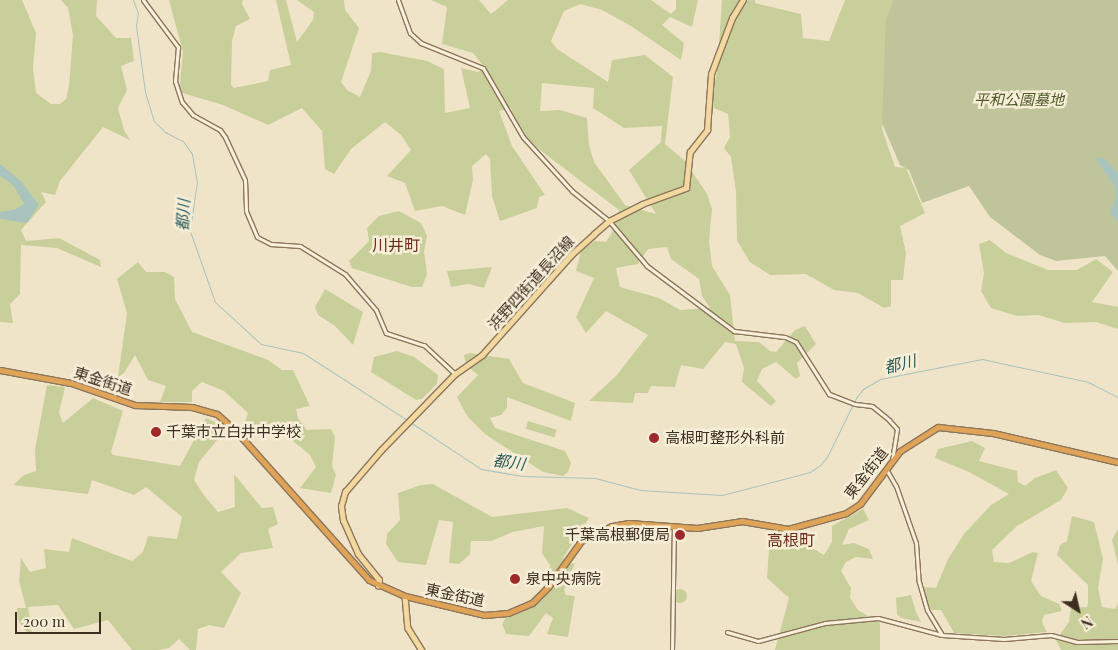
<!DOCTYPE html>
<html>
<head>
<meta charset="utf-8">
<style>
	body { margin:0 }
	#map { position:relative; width:1118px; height:650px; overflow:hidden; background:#f0e4c8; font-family:"Playfair Display","Noto Sans JP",serif }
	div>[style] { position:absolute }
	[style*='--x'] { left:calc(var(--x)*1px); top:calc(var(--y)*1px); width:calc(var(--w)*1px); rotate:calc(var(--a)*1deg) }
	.green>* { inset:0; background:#c9cf9b; transform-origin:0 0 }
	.round { border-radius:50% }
	.cemetery>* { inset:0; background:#bfc49a }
	.water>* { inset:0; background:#a9c4bc }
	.stream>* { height:1px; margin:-0.5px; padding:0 0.5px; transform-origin:0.5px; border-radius:0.5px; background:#a9c4bc }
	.roads { filter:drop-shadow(1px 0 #8d765c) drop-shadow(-1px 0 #8d765c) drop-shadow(0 1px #8d765c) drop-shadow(0 -1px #8d765c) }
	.minor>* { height:3px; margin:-1.5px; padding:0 1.5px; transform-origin:1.5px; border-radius:1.5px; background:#faf1dc }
	.major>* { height:4.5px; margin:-2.25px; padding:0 2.25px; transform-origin:2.25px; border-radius:2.25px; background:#f3d9a0 }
	.highway>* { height:5px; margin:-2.5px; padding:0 2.5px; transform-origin:2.5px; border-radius:2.5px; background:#e0a458 }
	.dots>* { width:14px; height:14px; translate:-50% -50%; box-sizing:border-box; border:2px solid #f7eed8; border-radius:50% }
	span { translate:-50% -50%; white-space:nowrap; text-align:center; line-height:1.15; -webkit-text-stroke:5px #f7eed8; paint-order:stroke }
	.park-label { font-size:15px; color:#4d5a26; font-style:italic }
	.street-label { font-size:15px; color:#3d2e20 }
	.poi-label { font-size:15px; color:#3d2e20 }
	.left { translate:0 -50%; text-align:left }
	.right { translate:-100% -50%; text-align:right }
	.water-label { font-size:16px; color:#2f5d5a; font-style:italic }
	.neighbourhood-label { font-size:16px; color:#6b2e1e }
	.north { position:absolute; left:1053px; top:585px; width:50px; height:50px; -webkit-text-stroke:4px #f7eed8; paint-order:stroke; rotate:145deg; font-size:14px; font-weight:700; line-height:20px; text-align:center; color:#3d2e20 }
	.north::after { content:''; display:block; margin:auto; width:18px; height:22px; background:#3d2e20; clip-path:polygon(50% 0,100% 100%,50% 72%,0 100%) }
	.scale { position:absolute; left:15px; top:612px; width:86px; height:22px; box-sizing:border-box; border:2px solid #3d2e20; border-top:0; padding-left:6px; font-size:15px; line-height:18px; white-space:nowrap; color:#3d2e20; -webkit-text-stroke:4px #f7eed8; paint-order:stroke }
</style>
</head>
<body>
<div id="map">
	<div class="green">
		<i style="clip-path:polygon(0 0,22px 0,36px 33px,33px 69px,36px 93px,51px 104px,60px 104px,66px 99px,69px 86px,73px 35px,68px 8px,61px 0,97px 0,96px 16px,116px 38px,131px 38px,134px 61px,121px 66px,127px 90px,118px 108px,124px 130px,130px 140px,103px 127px,60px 181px,55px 195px,41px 192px,46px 202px,21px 230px,26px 241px,59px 238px,100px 260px,101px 267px,57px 248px,21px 245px,20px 294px,10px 304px,13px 323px,0 322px)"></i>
		<i style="clip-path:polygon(evenodd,169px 0,243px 0,242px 4px,250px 19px,236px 26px,232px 41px,231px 85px,234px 88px,268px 81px,270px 70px,291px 65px,276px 0,286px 0,297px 42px,313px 20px,314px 12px,297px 0,344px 0,345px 10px,359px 28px,341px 82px,347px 90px,360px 97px,371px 71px,372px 53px,380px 52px,427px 61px,444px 69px,445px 113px,470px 108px,461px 68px,478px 72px,485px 68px,473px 53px,442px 44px,447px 7px,431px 0,479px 0,491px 14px,508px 0,651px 0,671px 14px,676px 9px,676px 0,698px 0,692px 27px,670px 17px,662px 25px,684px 43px,681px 60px,631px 26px,602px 10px,580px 4px,564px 11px,551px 41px,557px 49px,608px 82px,612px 60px,645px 55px,673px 77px,665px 144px,685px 161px,707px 194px,712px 209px,709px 241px,712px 266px,730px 295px,735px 341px,759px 342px,770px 351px,776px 352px,795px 330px,805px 326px,816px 344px,797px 363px,800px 376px,796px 379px,776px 362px,762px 369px,757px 381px,776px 401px,771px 406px,742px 382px,744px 368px,736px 344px,725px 342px,703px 369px,681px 365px,675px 387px,651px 386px,648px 393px,635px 393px,633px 403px,589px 401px,617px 375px,648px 335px,606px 311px,586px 333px,576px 317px,594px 278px,576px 271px,581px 251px,595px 241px,606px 242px,614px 229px,619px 210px,536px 147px,515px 125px,511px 108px,499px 111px,512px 146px,545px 195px,539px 197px,537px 208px,500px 221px,492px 196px,490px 159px,486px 154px,472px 166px,473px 180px,465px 215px,442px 206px,415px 211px,405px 183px,387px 176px,411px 150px,401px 135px,385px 122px,351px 149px,334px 174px,325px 169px,322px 131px,302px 108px,268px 125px,223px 105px,179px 92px,183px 52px,169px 0,542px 83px,594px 88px,593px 108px,624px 128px,662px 126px,661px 142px,629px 170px,656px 214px,625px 205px,594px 162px,589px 145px,587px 118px,560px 110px,540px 111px,542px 83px,169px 0,667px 247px,671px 259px,699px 279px,702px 296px,710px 308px,680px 310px,659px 298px,620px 287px,616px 268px,638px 264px,648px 249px,667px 247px)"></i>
		<i style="clip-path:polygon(722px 0,755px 0,755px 3px,801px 14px,803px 38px,829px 41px,845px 0,898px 0,882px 129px,895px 167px,906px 168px,925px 213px,900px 226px,906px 253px,903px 280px,891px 280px,891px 306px,884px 308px,858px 293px,834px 290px,806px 274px,770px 275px,750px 262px,737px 241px,736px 192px,731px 157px,724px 148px,730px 137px,728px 114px,714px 108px,711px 97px,717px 73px)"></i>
		<i style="clip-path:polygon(399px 211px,421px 223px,427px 236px,424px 251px,427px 274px,422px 287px,412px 287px,352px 268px,349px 261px,369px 241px,367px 228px,379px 216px)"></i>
		<i style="clip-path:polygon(990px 240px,1006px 253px,1048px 270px,1077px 270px,1096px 259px,1113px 272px,1092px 302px,1118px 307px,1118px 329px,1096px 322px,1064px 323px,1039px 315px,1017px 316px,991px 308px,981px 291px,984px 273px,979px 244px)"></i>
		<i style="clip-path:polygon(138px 262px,146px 272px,165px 272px,174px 277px,175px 299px,192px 332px,268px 360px,282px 370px,293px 370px,310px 406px,296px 409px,298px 418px,307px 430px,331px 429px,335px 437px,332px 466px,336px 475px,331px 493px,300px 488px,316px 467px,310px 455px,276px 427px,250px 438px,242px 431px,248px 413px,224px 391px,202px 382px,192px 391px,192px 402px,160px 402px,166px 386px,148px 380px,135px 355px,124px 373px,113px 381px,118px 377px,127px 313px,117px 279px)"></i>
		<i style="clip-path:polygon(492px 267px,484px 288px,468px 284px,451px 287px,447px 271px)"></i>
		<i style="clip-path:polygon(325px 289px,363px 312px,353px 345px,335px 326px,318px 315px,315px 307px)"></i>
		<i style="clip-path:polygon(397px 351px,414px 357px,438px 375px,437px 384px,422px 399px,416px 400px,371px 372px,374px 357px)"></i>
		<i style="clip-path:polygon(470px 353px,509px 359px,523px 383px,575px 403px,571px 421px,507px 397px,507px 408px,501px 415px,490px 418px,495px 428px,565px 451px,571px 463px,568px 472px,563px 476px,543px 472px,485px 434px,467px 416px,457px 397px,478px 375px,466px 365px,464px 355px)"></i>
		<i style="clip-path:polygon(47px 385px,65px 387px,59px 413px,63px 423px,93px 398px,123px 411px,111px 452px,113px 455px,180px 466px,206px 418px,218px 423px,218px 439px,199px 462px,194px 480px,203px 494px,218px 512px,235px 507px,234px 474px,262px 508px,273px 507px,278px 524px,268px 529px,273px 548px,241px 553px,221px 572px,241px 593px,224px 628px,209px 625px,198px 629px,196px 650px,190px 650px,179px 639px,169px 648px,159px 650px,132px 650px,108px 620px,74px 629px,58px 605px,28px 607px,32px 634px,26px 631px,18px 620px,17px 608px,26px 608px,19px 581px,21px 558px,30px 572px,46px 568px,44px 549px,69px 552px,72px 538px,132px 561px,143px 552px,148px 536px,177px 539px,182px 517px,146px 487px,134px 495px,92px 480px,88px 494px,13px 485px,24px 475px,36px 471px,35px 449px)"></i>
		<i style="left:528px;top:421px;width:30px;height:8px;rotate:17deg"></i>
		<i style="clip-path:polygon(972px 441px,985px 448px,979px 461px,1017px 471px,1018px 482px,1025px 486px,1035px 478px,1056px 470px,1068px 488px,1061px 500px,1017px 526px,992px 550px,994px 562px,1009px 563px,1033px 552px,1038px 553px,1031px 581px,1041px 596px,1059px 604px,1062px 611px,1044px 615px,1042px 622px,1047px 632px,1004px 636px,954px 633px,941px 610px,931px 610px,922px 591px,923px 587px,936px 588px,948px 559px,964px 534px,991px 505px,1009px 494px,969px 472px,935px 458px,938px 449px)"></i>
		<i style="clip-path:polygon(433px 484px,492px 517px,567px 508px,589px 518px,563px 558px,569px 564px,575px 563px,564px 590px,566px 595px,575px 596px,568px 637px,547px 634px,553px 618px,546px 613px,529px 636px,506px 634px,502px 624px,505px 619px,540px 602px,552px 586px,548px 579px,550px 565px,542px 553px,544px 526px,513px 532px,491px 541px,471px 541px,470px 554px,459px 564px,449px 563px,453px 522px,439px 520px,426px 565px,398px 562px,386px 544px,387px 534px,400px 520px,398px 493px,421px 485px)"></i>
		<i style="clip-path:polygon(863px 509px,869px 520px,849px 529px,842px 545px,854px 543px,869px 549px,873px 559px,856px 557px,846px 562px,841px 571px,851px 588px,850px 598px,858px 610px,880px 623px,880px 650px,775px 650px,789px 598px,767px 578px,769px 549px,787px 539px,802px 542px,824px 555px,832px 542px,832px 526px)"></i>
		<i style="clip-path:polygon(1072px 516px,1094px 522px,1103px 559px,1098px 588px,1102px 607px,1115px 609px,1118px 604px,1118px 650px,1061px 650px,1056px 640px,1069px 622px,1071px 608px,1087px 607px,1088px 603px,1088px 585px,1057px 555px,1060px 545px,1067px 541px)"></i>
		<i style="clip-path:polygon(1118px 529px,1118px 565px,1112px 540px)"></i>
		<i class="round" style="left:673px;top:589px;width:14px;height:14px"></i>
		<i style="clip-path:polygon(911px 595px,916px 612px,921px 622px,901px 618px,897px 614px,896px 598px)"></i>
	</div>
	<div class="cemetery">
		<i style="clip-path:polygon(894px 0,1118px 0,1118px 271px,1105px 256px,1056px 261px,1040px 255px,990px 217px,969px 186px,922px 203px,909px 170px,900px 165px,882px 123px,886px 19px)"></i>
	</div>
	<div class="water">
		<i style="clip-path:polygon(1098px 157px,1105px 159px,1118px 173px,1118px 221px,1110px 214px,1116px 196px,1115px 187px,1097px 161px)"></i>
		<i style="clip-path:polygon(0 164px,21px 181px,39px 205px,27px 223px,0 219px,0 212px,14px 210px,24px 204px,14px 186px,0 176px)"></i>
	</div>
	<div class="stream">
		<i style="--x:133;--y:0;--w:14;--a:69"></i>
		<i style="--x:138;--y:13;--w:13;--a:99"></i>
		<i style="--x:136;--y:26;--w:67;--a:82.2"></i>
		<i style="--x:145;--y:92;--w:30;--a:73"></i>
		<i style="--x:154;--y:121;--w:16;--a:45"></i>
		<i style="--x:165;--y:132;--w:20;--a:27"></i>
		<i style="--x:183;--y:141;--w:16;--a:55"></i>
		<i style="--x:192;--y:154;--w:27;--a:80"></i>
		<i style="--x:197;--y:181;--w:50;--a:98"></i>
		<i style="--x:190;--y:231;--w:75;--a:70.6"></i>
		<i style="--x:215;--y:302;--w:62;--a:42.4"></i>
		<i style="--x:261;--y:344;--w:43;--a:12.1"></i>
		<i style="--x:303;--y:353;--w:124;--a:32.8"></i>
		<i style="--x:410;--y:422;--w:85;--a:33.5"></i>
		<i style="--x:481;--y:469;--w:42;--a:9.7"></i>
		<i style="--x:522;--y:476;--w:73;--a:1.6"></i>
		<i style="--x:595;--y:478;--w:47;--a:14.9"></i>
		<i style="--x:640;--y:490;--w:82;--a:3.5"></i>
		<i style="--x:722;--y:495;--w:91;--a:-14.6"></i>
		<i style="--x:810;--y:472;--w:12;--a:-35"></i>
		<i style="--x:820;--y:465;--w:11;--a:-49"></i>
		<i style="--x:827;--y:457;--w:66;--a:-63.8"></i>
		<i style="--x:856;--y:398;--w:11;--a:-52"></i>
		<i style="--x:863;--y:389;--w:20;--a:-30"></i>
		<i style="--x:880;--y:379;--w:104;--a:-11.1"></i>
		<i style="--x:982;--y:359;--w:108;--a:12.2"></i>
		<i style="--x:1088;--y:382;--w:34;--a:27"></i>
	</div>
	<div class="roads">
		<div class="minor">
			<i style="--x:143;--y:0;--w:59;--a:53.3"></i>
			<i style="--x:178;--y:47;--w:34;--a:95"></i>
			<i style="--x:175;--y:81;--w:22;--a:72"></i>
			<i style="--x:182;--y:102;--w:17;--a:50"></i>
			<i style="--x:193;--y:115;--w:31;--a:29"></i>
			<i style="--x:220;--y:130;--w:9;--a:54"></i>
			<i style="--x:225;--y:137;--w:47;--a:65.1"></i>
			<i style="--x:245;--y:180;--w:31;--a:88"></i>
			<i style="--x:246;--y:211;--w:28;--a:67"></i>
			<i style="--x:257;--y:237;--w:16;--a:27"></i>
			<i style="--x:271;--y:244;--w:29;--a:4"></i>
			<i style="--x:300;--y:246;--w:53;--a:31.9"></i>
			<i style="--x:345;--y:274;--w:48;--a:49.3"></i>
			<i style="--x:376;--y:310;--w:25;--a:67"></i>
			<i style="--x:386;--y:333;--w:40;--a:18"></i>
			<i style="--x:424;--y:345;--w:42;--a:43.1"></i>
			<i style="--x:398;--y:0;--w:35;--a:70"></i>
			<i style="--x:410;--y:33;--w:15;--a:42"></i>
			<i style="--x:421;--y:43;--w:67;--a:22"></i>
			<i style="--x:483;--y:68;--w:80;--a:59.9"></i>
			<i style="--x:523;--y:137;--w:73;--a:47.8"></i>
			<i style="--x:572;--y:191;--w:48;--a:39"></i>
			<i style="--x:609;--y:221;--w:59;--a:49.8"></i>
			<i style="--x:647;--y:266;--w:109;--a:36.8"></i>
			<i style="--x:734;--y:331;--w:51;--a:6.7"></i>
			<i style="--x:785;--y:337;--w:12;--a:24"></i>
			<i style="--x:796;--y:342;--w:62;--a:57.6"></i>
			<i style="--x:829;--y:394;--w:28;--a:21"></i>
			<i style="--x:855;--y:404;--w:17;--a:7"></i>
			<i style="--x:872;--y:406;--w:22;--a:39"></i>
			<i style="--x:889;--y:420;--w:12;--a:48"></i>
			<i style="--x:897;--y:429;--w:30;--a:99"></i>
			<i style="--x:886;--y:469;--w:20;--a:60"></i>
			<i style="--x:896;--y:486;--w:60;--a:70.7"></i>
			<i style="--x:916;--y:543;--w:39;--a:86"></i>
			<i style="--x:919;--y:582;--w:29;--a:74"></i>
			<i style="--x:927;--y:610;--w:29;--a:59"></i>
			<i style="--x:727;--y:632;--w:32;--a:16"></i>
			<i style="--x:758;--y:641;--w:69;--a:-15"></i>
			<i style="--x:825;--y:623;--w:53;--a:-5.4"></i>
			<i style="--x:878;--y:618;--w:66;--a:14.9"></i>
			<i style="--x:942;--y:635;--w:62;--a:3.7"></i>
			<i style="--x:1004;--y:639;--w:47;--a:-4.9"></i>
			<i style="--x:1051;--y:635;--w:27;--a:15"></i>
			<i style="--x:1077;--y:642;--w:41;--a:-1.4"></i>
			<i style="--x:672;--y:650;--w:123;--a:-89.1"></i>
		</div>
		<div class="major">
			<i style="--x:378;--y:586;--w:6;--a:-81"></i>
			<i style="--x:379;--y:580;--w:33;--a:-129"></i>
			<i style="--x:358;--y:554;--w:36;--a:-114"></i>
			<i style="--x:343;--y:521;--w:15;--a:-98"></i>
			<i style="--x:341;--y:506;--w:15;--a:-74"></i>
			<i style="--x:345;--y:492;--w:55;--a:-49.4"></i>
			<i style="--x:381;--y:450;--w:106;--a:-45.8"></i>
			<i style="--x:455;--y:374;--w:33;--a:-35"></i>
			<i style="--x:482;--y:355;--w:134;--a:-48.3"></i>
			<i style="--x:571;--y:255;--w:31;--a:-42"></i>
			<i style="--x:594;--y:234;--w:20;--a:-41"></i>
			<i style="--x:609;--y:221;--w:37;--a:-27"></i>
			<i style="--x:642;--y:204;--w:47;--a:-20"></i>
			<i style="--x:686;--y:188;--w:36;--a:-84"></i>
			<i style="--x:690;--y:152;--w:28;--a:-52"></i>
			<i style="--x:707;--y:130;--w:56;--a:-85.9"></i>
			<i style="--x:711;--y:74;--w:60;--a:-69.4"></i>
			<i style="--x:732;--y:18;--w:21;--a:-59"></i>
			<i style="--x:405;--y:596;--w:32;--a:85"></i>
			<i style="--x:408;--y:628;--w:26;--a:58"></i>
		</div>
		<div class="highway">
			<i style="--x:0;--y:370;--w:72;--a:10.4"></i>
			<i style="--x:71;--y:383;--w:68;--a:19"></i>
			<i style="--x:135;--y:405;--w:57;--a:2"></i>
			<i style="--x:192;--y:407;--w:26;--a:16"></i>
			<i style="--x:217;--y:414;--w:24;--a:42"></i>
			<i style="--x:235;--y:430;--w:201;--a:48.2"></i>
			<i style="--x:369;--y:580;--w:39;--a:24"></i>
			<i style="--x:405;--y:596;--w:81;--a:13.5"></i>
			<i style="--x:484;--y:615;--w:24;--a:-5"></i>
			<i style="--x:508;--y:613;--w:26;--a:-23"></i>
			<i style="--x:532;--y:603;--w:23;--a:-45"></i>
			<i style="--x:548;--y:587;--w:57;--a:-54.3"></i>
			<i style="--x:581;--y:541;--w:34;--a:-26"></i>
			<i style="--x:612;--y:526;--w:17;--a:-10"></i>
			<i style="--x:629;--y:523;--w:68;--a:4.2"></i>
			<i style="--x:697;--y:528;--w:46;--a:-8.8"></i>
			<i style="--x:742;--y:521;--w:47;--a:9.9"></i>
			<i style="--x:788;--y:529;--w:60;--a:-15.4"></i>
			<i style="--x:846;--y:513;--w:17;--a:-33"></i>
			<i style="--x:860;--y:504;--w:66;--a:-53"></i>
			<i style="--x:900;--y:451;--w:45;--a:-32.3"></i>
			<i style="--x:938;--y:427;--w:55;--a:6.2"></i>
			<i style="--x:993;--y:433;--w:128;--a:13.1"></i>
		</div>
	</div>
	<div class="dots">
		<i style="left:156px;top:432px;background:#9e2a2b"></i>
		<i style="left:654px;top:438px;background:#9e2a2b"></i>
		<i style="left:680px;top:535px;background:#9e2a2b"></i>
		<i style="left:515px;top:579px;background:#9e2a2b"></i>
	</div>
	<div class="park-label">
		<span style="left:1019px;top:100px">平和公園墓地</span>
	</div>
	<div class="street-label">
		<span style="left:531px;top:283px;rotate:-48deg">浜野四街道長沼線</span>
		<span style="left:103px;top:381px;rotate:18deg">東金街道</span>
		<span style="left:866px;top:473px;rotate:-52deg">東金街道</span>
		<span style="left:455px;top:595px;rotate:12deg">東金街道</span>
	</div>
	<div class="poi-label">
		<span class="left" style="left:166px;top:432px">千葉市立白井中学校</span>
		<span class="left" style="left:665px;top:438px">高根町整形外科前</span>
		<span class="right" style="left:670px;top:535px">千葉高根郵便局</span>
		<span class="left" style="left:526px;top:579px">泉中央病院</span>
	</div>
	<div class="water-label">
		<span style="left:183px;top:215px;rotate:-87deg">都川</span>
		<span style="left:900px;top:364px;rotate:-14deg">都川</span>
		<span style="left:509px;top:462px;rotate:8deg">都川</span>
	</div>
	<div class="neighbourhood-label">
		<span style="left:396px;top:245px">川井町</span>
		<span style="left:791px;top:540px">高根町</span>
	</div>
	<div class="north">N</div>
	<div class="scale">200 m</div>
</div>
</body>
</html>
